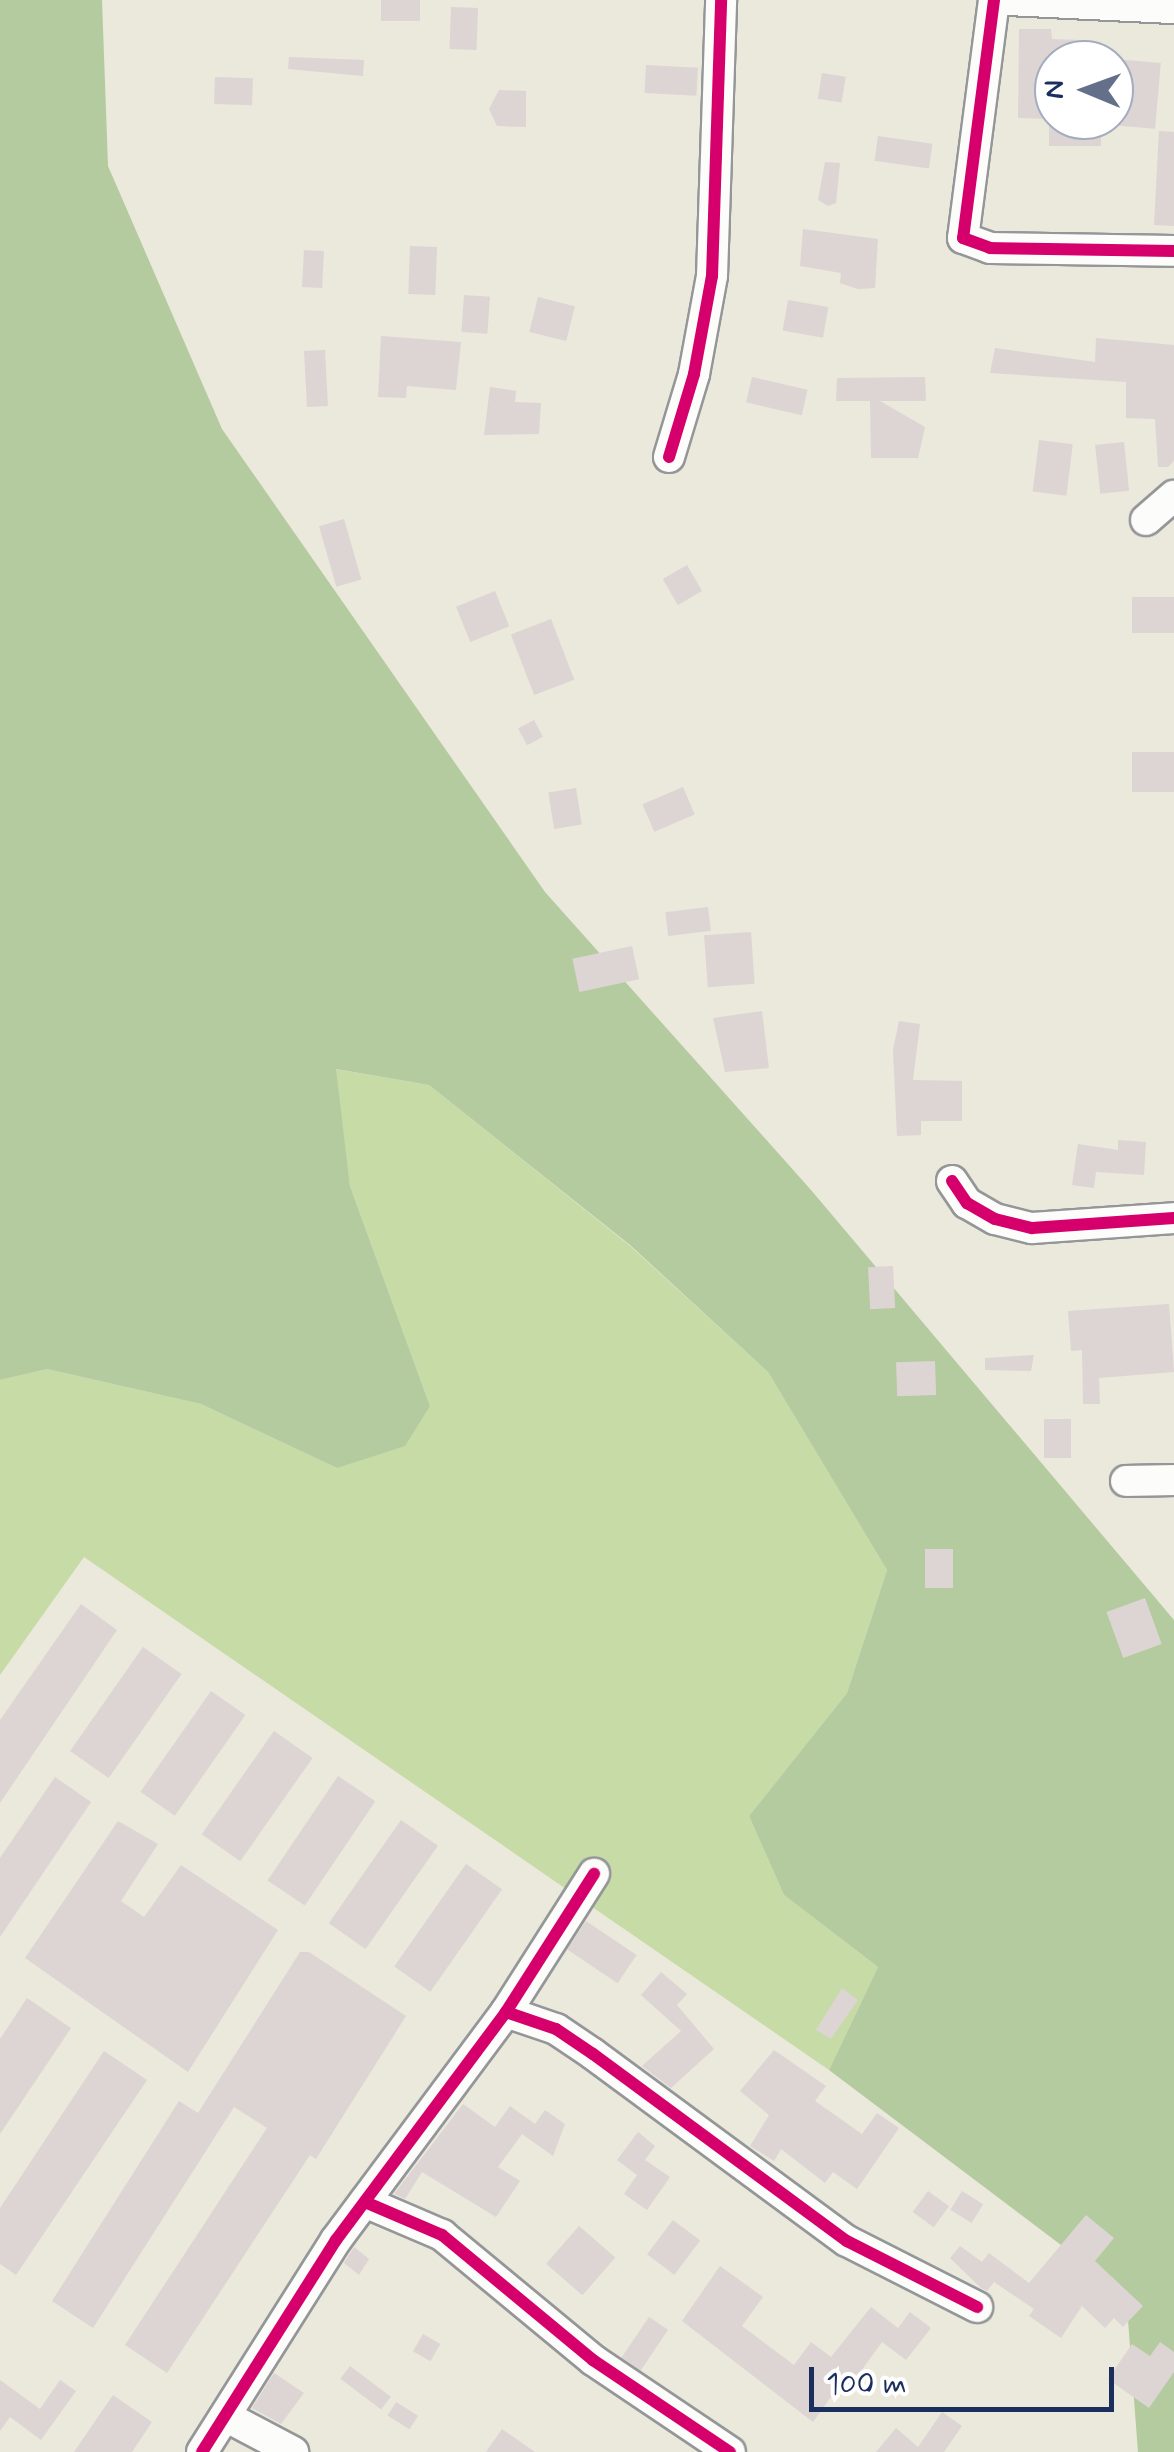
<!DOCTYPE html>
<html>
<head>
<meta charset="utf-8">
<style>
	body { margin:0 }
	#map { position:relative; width:1174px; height:2452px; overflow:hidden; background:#ebe8dc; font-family:Mynerve,sans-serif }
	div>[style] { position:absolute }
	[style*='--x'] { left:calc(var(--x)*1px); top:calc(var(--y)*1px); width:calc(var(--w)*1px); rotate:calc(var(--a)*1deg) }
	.green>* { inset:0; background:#c7dba7 }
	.forest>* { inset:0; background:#b3cb9e }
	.building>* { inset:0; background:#ddd4d4; transform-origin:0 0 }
	.roads { filter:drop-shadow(2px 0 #949697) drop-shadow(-2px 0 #949697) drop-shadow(0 2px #949697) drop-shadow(0 -2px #949697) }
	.minor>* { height:30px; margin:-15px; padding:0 15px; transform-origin:15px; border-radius:15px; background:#fcfcfa }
	.cycleway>* { height:12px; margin:-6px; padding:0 6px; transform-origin:6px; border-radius:6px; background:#d6006c }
	span { translate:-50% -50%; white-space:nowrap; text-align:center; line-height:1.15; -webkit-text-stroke:8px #fff; paint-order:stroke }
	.north { position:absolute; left:1034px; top:40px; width:100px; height:100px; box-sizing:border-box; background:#fff; border:2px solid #a4acbf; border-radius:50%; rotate:271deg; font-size:28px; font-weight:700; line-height:40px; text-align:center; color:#1b2f5e }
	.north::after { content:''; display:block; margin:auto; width:35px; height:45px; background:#64708a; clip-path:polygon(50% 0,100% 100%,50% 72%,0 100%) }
	.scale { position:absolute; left:809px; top:2367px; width:305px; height:45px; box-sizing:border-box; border:5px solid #1b2f5e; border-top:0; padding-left:12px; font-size:30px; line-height:35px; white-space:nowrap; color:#1b2f5e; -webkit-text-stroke:8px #fff; paint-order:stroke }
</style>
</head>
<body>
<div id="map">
	<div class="green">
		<i style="clip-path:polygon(335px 1069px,429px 1085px,629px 1245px,768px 1372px,887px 1570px,847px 1693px,749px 1816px,784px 1895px,878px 1967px,829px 2070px,84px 1557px,0 1675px,0 1380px,47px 1369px,201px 1404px,337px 1468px,430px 1406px,350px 1186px)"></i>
	</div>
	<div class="forest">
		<i style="clip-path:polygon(0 0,102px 0,108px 166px,222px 429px,545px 892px,811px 1190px,1174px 1620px,1174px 2452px,1138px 2452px,1126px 2294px,829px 2070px,878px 1967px,784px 1895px,749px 1816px,847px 1693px,887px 1570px,768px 1372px,630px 1245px,429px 1085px,336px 1069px,350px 1186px,430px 1406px,405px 1446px,337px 1468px,201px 1404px,47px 1369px,0 1380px)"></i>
	</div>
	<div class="building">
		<i style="left:381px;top:0;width:39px;height:21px"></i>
		<i style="left:451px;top:7px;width:27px;height:42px;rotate:2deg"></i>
		<i style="clip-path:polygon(1019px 29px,1051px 29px,1052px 39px,1079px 40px,1078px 60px,1054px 60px,1050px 119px,1018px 118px)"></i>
		<i style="clip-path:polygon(289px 57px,364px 60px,363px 76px,288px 69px)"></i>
		<i style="left:1114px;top:59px;width:47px;height:66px;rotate:5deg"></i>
		<i style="left:646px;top:65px;width:52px;height:28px;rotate:3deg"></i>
		<i style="left:822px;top:73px;width:24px;height:26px;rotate:9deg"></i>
		<i style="left:215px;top:77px;width:38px;height:27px;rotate:2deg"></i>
		<i style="clip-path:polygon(499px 90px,526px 91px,526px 127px,497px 126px,489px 109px)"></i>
		<i style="left:1049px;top:120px;width:52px;height:26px"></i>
		<i style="clip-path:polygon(1159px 131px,1174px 132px,1174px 226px,1154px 225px)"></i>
		<i style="left:878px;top:136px;width:55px;height:25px;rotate:8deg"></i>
		<i style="clip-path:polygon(825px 162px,840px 163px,836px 203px,828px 206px,818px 200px)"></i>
		<i style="clip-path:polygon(803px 229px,878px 239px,875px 288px,858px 289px,840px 283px,841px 273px,800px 266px)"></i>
		<i style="left:410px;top:246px;width:27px;height:48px;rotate:2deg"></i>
		<i style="left:304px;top:250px;width:20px;height:37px;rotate:3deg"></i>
		<i style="left:464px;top:295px;width:26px;height:37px;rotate:4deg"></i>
		<i style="left:538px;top:297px;width:38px;height:36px;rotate:14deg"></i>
		<i style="left:788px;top:300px;width:41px;height:31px;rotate:10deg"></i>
		<i style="clip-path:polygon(381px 336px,461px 342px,456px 390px,407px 386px,406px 398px,378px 397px)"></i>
		<i style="clip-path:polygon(1096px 338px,1174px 345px,1174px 461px,1168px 467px,1158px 467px,1155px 419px,1126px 418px,1126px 382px,990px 373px,995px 348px,1095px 362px)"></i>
		<i style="left:325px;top:350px;width:56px;height:21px;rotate:87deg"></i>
		<i style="left:752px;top:377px;width:57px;height:26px;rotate:13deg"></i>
		<i style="clip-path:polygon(925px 377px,926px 401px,880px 401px,925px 427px,918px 458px,871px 458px,870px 401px,836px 401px,837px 378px)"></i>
		<i style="clip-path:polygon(490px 387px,516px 391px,515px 402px,541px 403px,539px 434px,484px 435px)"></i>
		<i style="left:1039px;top:440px;width:34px;height:52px;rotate:7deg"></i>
		<i style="left:1124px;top:442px;width:49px;height:29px;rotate:84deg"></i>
		<i style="left:344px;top:519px;width:63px;height:26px;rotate:74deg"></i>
		<i style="left:687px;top:565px;width:30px;height:28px;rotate:60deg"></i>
		<i style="left:495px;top:591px;width:38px;height:42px;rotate:68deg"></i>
		<i style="left:1174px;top:597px;width:36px;height:42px;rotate:90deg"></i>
		<i style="left:551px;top:619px;width:65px;height:43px;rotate:69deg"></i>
		<i style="left:534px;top:720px;width:19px;height:18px;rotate:62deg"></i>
		<i style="left:1174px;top:752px;width:40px;height:42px;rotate:90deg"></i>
		<i style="left:683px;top:787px;width:30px;height:44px;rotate:67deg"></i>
		<i style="left:576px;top:788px;width:37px;height:28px;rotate:81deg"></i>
		<i style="left:708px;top:907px;width:24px;height:43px;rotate:83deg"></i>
		<i style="left:751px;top:932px;width:52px;height:47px;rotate:86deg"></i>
		<i style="left:632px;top:946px;width:34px;height:61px;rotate:78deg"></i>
		<i style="clip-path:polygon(762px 1011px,769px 1068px,725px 1072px,713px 1018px)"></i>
		<i style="clip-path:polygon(899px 1021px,920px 1024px,913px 1080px,962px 1081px,962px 1121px,921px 1121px,921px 1135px,897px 1136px,893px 1050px)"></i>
		<i style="clip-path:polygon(1118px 1140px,1146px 1142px,1144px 1175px,1096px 1172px,1094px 1188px,1072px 1185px,1078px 1144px,1118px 1150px)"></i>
		<i style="left:893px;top:1266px;width:42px;height:25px;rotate:87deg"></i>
		<i style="clip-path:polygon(1169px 1304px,1174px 1372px,1099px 1378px,1100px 1404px,1083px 1404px,1082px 1350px,1071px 1351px,1068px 1311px)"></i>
		<i style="clip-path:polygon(1034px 1355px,1031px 1371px,985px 1370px,985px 1358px)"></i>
		<i style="left:935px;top:1361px;width:34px;height:39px;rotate:88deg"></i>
		<i style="left:1044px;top:1419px;width:27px;height:39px"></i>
		<i style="left:925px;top:1549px;width:28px;height:39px"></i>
		<i style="left:1145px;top:1598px;width:49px;height:41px;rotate:70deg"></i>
		<i style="clip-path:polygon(81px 1604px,117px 1630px,0 1803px,0 1720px)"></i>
		<i style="left:143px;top:1647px;width:47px;height:127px;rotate:35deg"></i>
		<i style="left:211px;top:1691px;width:42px;height:123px;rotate:35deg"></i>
		<i style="left:274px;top:1731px;width:47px;height:126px;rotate:35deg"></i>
		<i style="left:338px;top:1776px;width:45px;height:126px;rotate:34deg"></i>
		<i style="clip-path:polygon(55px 1777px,91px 1802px,0 1937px,0 1858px)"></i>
		<i style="left:401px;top:1820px;width:45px;height:126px;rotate:35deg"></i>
		<i style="clip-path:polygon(118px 1821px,158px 1844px,121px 1901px,144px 1917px,181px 1865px,278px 1930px,188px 2072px,25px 1958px)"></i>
		<i style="left:466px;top:1864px;width:44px;height:125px;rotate:35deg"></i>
		<i style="left:586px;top:1921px;width:61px;height:34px;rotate:34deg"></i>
		<i style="clip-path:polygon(300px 1952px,309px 1952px,406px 2016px,316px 2159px,310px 2155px,167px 2373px,125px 2345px,267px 2128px,234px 2107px,93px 2328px,52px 2301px,179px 2101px,198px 2113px)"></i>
		<i style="clip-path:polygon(661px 1972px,687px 1994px,677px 2005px,714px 2049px,671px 2088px,642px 2066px,681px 2031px,641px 1995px)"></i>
		<i style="clip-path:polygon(842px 1988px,858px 2000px,831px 2039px,816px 2030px)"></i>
		<i style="clip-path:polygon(27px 1998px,71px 2028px,0 2134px,0 2039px)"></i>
		<i style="clip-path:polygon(774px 2050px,826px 2086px,815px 2101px,862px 2134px,877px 2113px,899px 2128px,857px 2189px,833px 2172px,825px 2183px,781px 2149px,774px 2161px,750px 2146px,769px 2115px,740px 2091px)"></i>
		<i style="clip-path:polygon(104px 2051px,147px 2080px,16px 2275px,0 2264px,0 2208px)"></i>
		<i style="clip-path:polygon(463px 2104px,495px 2127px,510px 2106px,535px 2124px,545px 2110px,565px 2124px,553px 2156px,522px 2134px,498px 2167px,520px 2181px,496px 2217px,422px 2172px,405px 2199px,394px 2194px)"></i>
		<i style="clip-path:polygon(638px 2132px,655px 2146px,645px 2160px,670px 2177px,647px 2210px,624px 2194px,637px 2175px,617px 2160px)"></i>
		<i style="left:928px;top:2191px;width:26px;height:26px;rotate:36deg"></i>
		<i style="left:962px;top:2191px;width:25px;height:22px;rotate:32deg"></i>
		<i style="clip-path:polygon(1086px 2215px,1114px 2238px,1095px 2261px,1143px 2306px,1123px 2327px,1114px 2318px,1105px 2328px,1082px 2306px,1061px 2338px,1029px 2316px,1034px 2309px,994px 2282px,987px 2291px,981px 2288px,950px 2258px,960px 2246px,982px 2262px,989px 2253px,1029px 2283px)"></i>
		<i style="left:673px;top:2220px;width:34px;height:43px;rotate:37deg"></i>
		<i style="left:579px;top:2226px;width:48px;height:50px;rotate:41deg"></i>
		<i style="clip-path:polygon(354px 2247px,369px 2259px,359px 2275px,344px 2263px)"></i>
		<i style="clip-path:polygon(720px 2266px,763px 2297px,742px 2326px,794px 2365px,811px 2342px,831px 2357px,871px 2307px,898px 2328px,910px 2312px,931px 2328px,906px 2360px,882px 2342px,845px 2393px,838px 2387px,813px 2422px,682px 2321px)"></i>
		<i style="left:649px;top:2317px;width:23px;height:49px;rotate:34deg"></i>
		<i style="left:423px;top:2334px;width:20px;height:20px;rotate:30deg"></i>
		<i style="clip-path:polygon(1160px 2342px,1174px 2352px,1174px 2372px,1149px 2408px,1108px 2379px,1132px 2344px,1150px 2356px)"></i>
		<i style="left:350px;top:2366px;width:51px;height:16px;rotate:37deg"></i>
		<i style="clip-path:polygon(274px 2373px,304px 2393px,281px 2424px,252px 2408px)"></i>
		<i style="clip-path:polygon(0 2380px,40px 2409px,60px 2380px,76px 2391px,41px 2440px,10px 2417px,0 2431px)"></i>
		<i style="clip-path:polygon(113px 2395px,152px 2422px,132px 2452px,74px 2452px)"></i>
		<i style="left:396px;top:2402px;width:26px;height:16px;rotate:32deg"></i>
		<i style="clip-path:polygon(942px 2412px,962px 2426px,944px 2452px,876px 2452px,896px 2428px,918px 2447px)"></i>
		<i style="clip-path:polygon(502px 2429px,535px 2452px,486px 2452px)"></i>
	</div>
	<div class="roads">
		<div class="minor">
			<i style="--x:994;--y:0;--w:240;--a:97.4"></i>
			<i style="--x:963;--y:238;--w:29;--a:20"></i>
			<i style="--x:990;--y:248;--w:184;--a:0.9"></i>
			<i style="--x:1008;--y:0;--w:166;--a:2.8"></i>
			<i style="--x:669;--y:457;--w:87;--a:-73.2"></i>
			<i style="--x:694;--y:374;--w:100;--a:-79.6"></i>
			<i style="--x:712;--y:276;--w:276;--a:-88.1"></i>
			<i style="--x:1146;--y:520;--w:37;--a:-41"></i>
			<i style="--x:952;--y:1181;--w:27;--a:56"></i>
			<i style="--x:967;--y:1203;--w:32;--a:30"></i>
			<i style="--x:995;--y:1219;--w:38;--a:14"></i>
			<i style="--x:1032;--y:1228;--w:142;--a:-4"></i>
			<i style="--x:1126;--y:1481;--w:48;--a:-1.2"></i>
			<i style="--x:506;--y:2012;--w:53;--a:18.8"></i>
			<i style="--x:556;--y:2029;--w:45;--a:34"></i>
			<i style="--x:593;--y:2054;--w:315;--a:36.4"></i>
			<i style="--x:847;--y:2241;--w:146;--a:26.9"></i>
			<i style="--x:365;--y:2202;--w:84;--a:23.2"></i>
			<i style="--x:442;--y:2235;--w:196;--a:39.6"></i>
			<i style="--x:593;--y:2360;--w:165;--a:33.9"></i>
			<i style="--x:227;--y:2417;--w:75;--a:27.9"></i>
			<i style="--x:202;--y:2452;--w:251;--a:-57.7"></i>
			<i style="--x:336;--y:2240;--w:284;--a:-53.3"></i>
			<i style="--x:506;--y:2012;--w:164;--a:-57.5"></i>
		</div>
	</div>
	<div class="cycleway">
		<i style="--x:994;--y:0;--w:240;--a:97.4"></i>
		<i style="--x:963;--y:238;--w:29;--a:20"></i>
		<i style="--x:990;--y:248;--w:184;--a:0.9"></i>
		<i style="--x:669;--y:457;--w:87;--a:-73.2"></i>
		<i style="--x:694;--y:374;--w:100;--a:-79.6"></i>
		<i style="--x:712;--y:276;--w:276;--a:-88.1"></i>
		<i style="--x:952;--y:1181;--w:27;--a:56"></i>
		<i style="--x:967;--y:1203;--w:32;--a:30"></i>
		<i style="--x:995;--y:1219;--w:38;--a:14"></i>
		<i style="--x:1032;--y:1228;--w:142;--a:-4"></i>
		<i style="--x:506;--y:2012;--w:53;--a:18.8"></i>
		<i style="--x:556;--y:2029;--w:45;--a:34"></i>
		<i style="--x:593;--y:2054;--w:315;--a:36.4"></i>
		<i style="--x:847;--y:2241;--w:146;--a:26.9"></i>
		<i style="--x:365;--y:2202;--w:84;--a:23.2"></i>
		<i style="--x:442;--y:2235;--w:196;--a:39.6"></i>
		<i style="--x:593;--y:2360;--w:165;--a:33.9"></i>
		<i style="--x:202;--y:2452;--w:251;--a:-57.7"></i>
		<i style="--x:336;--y:2240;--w:284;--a:-53.3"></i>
		<i style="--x:506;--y:2012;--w:164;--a:-57.5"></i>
	</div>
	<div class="north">N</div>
	<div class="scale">100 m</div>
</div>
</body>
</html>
